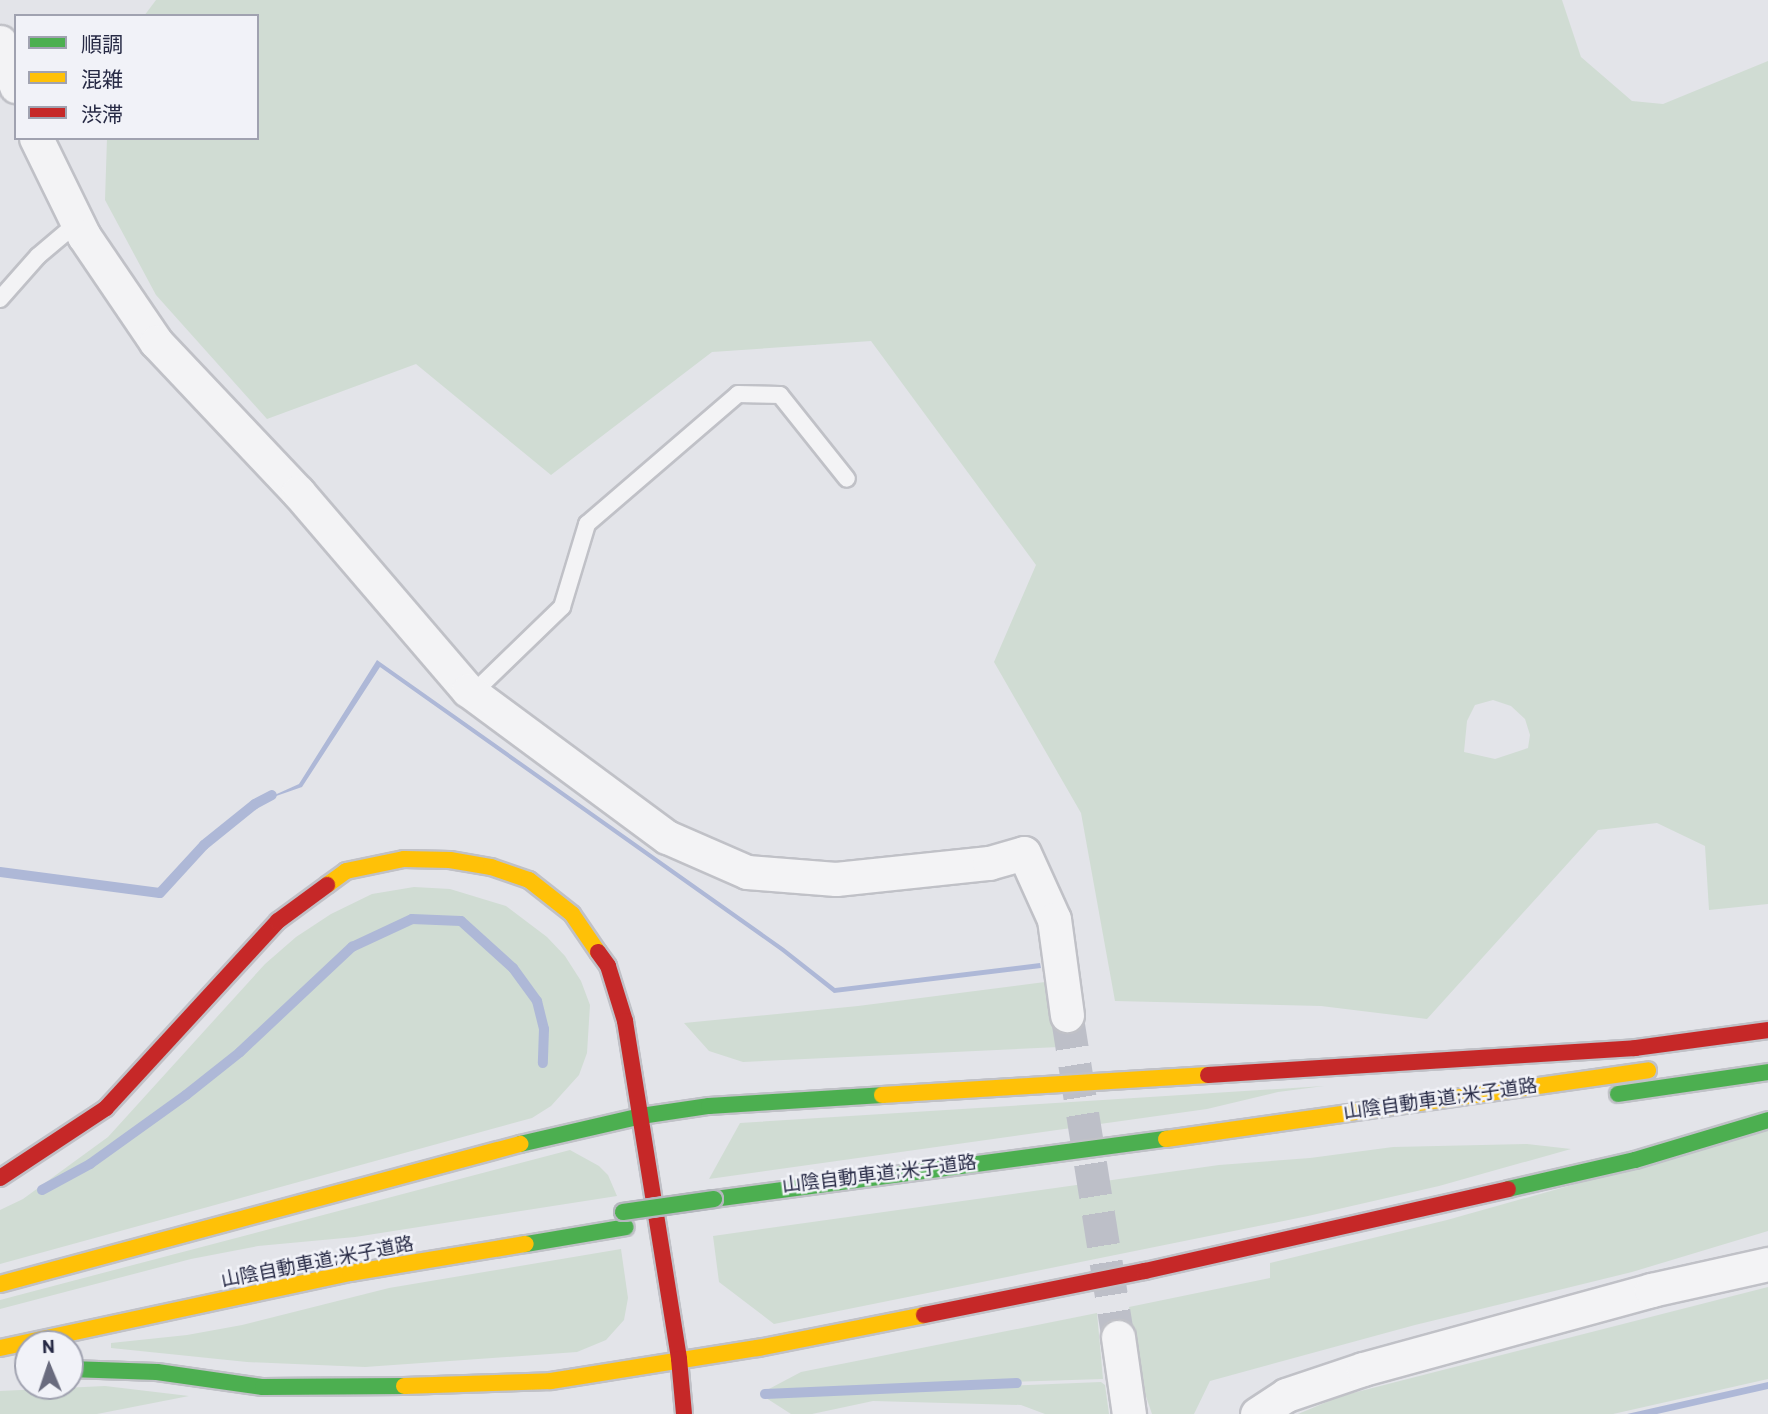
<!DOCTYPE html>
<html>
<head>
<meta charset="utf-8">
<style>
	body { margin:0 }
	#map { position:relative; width:1768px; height:1414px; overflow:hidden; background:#e3e4e9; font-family:Barlow,"Noto Sans JP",sans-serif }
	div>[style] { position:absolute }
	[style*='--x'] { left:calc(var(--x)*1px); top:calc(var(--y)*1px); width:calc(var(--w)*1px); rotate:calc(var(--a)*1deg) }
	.green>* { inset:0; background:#d0dcd3 }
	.water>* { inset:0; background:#aeb8d7 }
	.stream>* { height:10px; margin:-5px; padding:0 5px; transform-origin:5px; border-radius:5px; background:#aeb8d7 }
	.street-tunnel>* { height:33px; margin-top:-16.5px; transform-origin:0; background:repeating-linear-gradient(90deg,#bdbfc8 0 33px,transparent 0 50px) }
	.roads { filter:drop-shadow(2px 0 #c0c1c7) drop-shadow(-2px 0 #c0c1c7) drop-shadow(0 2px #c0c1c7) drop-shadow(0 -2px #c0c1c7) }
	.lane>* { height:16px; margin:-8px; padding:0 8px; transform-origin:8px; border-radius:8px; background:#f3f3f5 }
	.street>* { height:33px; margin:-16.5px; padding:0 16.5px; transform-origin:16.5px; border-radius:16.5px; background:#f3f3f5 }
	.fast>* { height:16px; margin:-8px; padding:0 8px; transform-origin:8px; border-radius:8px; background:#4caf50 }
	.slow>* { height:16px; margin:-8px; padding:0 8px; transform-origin:8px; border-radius:8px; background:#ffc107 }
	.jam>* { height:16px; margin:-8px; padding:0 8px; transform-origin:8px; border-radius:8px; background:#c62828 }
	.bridges { filter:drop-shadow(2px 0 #b5b7be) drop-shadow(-2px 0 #b5b7be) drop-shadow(0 2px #b5b7be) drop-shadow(0 -2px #b5b7be) }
	.fast-bridge>* { height:16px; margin:-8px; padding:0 8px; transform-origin:8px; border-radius:8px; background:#4caf50 }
	span { translate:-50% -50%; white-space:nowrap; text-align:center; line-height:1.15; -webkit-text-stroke:5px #f1f2f8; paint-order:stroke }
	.street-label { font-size:19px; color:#272a45 }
	.legend { position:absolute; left:14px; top:14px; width:245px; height:126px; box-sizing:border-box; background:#f1f2f8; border:2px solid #a0a2b0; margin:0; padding:9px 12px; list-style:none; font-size:21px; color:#272a45 }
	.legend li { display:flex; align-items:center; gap:14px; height:35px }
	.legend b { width:35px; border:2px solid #a0a2b0 }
	.north { position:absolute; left:14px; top:1330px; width:70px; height:70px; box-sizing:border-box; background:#f1f2f8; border:2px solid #a0a2b0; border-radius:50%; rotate:358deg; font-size:19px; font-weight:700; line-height:28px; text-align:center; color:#272a45 }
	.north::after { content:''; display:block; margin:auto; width:24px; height:32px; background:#696b7e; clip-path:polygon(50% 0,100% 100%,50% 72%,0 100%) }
</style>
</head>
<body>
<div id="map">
	<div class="green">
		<i style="clip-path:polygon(evenodd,156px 0,1562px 0,1581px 57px,1632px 101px,1663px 104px,1768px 61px,1768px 904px,1709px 910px,1705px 846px,1657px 823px,1598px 830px,1427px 1019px,1321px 1006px,1115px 1001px,1081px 813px,994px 662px,1036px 565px,871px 341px,712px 352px,551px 475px,416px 364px,267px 419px,156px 295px,105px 200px,107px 138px,257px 138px,257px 16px,144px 16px,156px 0,1493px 700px,1511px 706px,1525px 719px,1530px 735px,1528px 748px,1495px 759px,1464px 752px,1467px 721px,1475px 705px,1493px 700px)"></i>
		<i style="clip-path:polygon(414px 887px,450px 889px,506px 906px,547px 937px,565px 956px,581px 981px,590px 1005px,587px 1053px,579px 1075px,551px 1106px,532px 1118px,0 1264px,0 1210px,23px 1199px,108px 1137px,265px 964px,296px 937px,331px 914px,372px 894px)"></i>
		<i style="clip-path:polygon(1045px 982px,1059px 1047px,743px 1062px,709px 1051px,684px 1023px,858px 1006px)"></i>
		<i style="clip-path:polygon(1324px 1086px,1278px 1092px,1207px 1109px,709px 1179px,740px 1123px)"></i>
		<i style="clip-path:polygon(1768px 1130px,1768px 1231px,1632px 1272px,1415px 1325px,1210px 1381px,1194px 1414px,1152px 1414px,1140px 1379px,1129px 1307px,1270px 1278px,1270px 1263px,1447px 1220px)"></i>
		<i style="clip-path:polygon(1527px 1144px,1571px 1149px,1439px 1186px,1308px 1216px,774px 1324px,719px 1282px,713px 1236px,1219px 1165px,1310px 1158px,1393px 1147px)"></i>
		<i style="clip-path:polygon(570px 1150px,599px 1166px,608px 1175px,617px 1196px,355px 1237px,258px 1246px,191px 1259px,0 1309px,0 1300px)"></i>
		<i style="clip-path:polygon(621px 1249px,628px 1298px,624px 1320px,606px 1340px,577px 1352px,365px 1367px,247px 1362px,111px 1348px,111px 1343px,187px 1335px,242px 1325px,389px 1288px)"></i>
		<i style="clip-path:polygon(1768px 1287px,1768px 1379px,1613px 1414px,1298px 1414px,1341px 1396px)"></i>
		<i style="clip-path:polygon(1097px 1313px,1103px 1379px,767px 1390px,801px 1372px)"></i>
		<i style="clip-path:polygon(1101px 1382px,1105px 1385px,1109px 1414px,1045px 1414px,1021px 1405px,873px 1401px,812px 1414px,791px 1414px,763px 1396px)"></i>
		<i style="clip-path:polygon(105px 1386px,189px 1396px,97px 1414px,0 1414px,0 1391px)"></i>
	</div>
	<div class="water">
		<i style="clip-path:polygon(377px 660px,784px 948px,835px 988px,1040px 963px,1041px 968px,834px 993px,781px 951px,380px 667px,302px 787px,259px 802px,299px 784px)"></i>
		<i style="clip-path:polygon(1768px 1382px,1768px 1389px,1657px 1414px,1627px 1414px)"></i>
	</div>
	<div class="stream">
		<i style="--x:0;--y:872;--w:161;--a:7.5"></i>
		<i style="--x:160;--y:893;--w:65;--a:-47.5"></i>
		<i style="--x:204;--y:845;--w:65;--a:-38.8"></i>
		<i style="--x:255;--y:804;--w:19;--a:-28"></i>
		<i style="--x:42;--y:1190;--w:55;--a:-28.4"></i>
		<i style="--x:90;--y:1164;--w:118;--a:-35.7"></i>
		<i style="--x:186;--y:1095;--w:69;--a:-38.5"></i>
		<i style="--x:240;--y:1052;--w:154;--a:-43.2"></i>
		<i style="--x:352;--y:947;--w:66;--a:-25"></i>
		<i style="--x:412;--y:919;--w:49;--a:2.3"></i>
		<i style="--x:461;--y:921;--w:70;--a:42.1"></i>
		<i style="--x:513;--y:968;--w:41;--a:54"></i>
		<i style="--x:537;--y:1001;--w:29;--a:76"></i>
		<i style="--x:544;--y:1029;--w:34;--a:92"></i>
		<i style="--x:765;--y:1394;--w:252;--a:-2.5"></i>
	</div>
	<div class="street-tunnel">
		<i style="--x:1067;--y:1015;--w:326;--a:81"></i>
	</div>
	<div class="roads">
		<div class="lane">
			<i style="--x:0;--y:299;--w:57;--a:-48.5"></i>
			<i style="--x:38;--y:256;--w:51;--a:-40.2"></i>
			<i style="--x:473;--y:693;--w:124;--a:-44"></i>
			<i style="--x:562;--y:607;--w:87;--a:-73.2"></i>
			<i style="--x:587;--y:524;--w:199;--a:-40.7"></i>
			<i style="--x:738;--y:394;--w:42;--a:1.4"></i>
			<i style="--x:780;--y:395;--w:107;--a:51.4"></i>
		</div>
		<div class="street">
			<i style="--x:0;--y:42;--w:47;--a:70"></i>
			<i style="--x:36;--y:138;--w:109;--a:63.9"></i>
			<i style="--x:84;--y:236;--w:128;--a:55.8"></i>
			<i style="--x:156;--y:342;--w:207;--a:46.6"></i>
			<i style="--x:298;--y:492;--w:261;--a:49.4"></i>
			<i style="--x:468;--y:690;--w:247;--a:36.5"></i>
			<i style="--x:667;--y:837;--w:87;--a:23.6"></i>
			<i style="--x:747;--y:872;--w:89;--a:4.5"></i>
			<i style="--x:836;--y:879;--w:154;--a:-6"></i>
			<i style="--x:989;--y:863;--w:36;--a:-16"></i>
			<i style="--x:1024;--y:853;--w:72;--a:65.6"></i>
			<i style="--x:1054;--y:919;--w:97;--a:82.3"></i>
			<i style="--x:1118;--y:1337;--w:78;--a:81.9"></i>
			<i style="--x:1257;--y:1414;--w:35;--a:-33"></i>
			<i style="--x:1286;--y:1395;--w:81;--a:-18.7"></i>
			<i style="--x:1363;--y:1369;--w:299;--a:-15.3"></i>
			<i style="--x:1651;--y:1290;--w:120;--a:-12.5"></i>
		</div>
		<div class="fast">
			<i style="--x:1618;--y:1094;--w:152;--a:-8.3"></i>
			<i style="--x:520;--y:1144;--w:124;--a:-13"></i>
			<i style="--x:641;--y:1116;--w:69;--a:-8.4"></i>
			<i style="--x:709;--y:1106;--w:173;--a:-3.6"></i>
			<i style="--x:1508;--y:1189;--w:130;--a:-12.9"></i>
			<i style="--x:1635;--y:1160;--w:139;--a:-16.7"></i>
			<i style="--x:714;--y:1199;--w:456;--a:-7.6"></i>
			<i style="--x:526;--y:1244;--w:101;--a:-9.6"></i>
			<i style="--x:70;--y:1369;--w:87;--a:2"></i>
			<i style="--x:157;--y:1372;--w:107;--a:8.1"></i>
			<i style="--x:263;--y:1387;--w:141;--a:-0.4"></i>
		</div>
		<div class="slow">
			<i style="--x:327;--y:885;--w:24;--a:-36"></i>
			<i style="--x:346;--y:871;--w:59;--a:-11.7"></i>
			<i style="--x:404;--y:859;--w:46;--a:1.2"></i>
			<i style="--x:450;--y:860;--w:42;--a:9.7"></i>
			<i style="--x:491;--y:867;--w:40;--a:18.9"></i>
			<i style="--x:529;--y:880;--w:55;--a:38.3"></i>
			<i style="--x:572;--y:914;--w:46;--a:55.6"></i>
			<i style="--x:882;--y:1095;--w:327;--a:-3.5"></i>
			<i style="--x:1166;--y:1139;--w:487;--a:-8.1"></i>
			<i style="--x:0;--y:1284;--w:539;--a:-15.07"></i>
			<i style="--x:0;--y:1348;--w:358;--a:-12.1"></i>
			<i style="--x:350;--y:1273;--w:178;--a:-9.4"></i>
			<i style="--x:404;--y:1386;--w:147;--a:-1.9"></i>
			<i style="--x:551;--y:1381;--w:210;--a:-9.1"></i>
			<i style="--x:758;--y:1348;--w:169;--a:-11.2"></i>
		</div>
		<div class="jam">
			<i style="--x:598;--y:952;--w:17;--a:54"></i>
			<i style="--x:608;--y:966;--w:58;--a:72.8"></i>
			<i style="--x:625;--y:1021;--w:342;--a:80.9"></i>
			<i style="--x:679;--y:1359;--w:55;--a:84.8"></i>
			<i style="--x:1208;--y:1075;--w:428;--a:-3.6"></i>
			<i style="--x:1635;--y:1048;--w:134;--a:-7.7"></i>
			<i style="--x:0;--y:1178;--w:127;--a:-33.4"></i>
			<i style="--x:106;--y:1108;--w:254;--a:-47.4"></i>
			<i style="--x:278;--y:921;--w:61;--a:-36.3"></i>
			<i style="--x:924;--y:1315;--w:225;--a:-11.3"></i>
			<i style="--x:1145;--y:1271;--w:372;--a:-12.7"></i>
		</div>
	</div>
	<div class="bridges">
		<div class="fast-bridge">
			<i style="--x:623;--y:1212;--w:92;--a:-8.1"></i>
		</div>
	</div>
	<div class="street-label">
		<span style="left:1440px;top:1098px;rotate:-8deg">山陰自動車道;米子道路</span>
		<span style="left:879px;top:1173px;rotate:-7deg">山陰自動車道;米子道路</span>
		<span style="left:317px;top:1261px;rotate:-11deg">山陰自動車道;米子道路</span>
	</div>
	<ul class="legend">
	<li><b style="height:9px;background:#4caf50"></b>順調</li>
	<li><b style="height:9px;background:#ffc107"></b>混雑</li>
	<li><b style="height:9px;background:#c62828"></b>渋滞</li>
	</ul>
	<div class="north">N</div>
</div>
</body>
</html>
